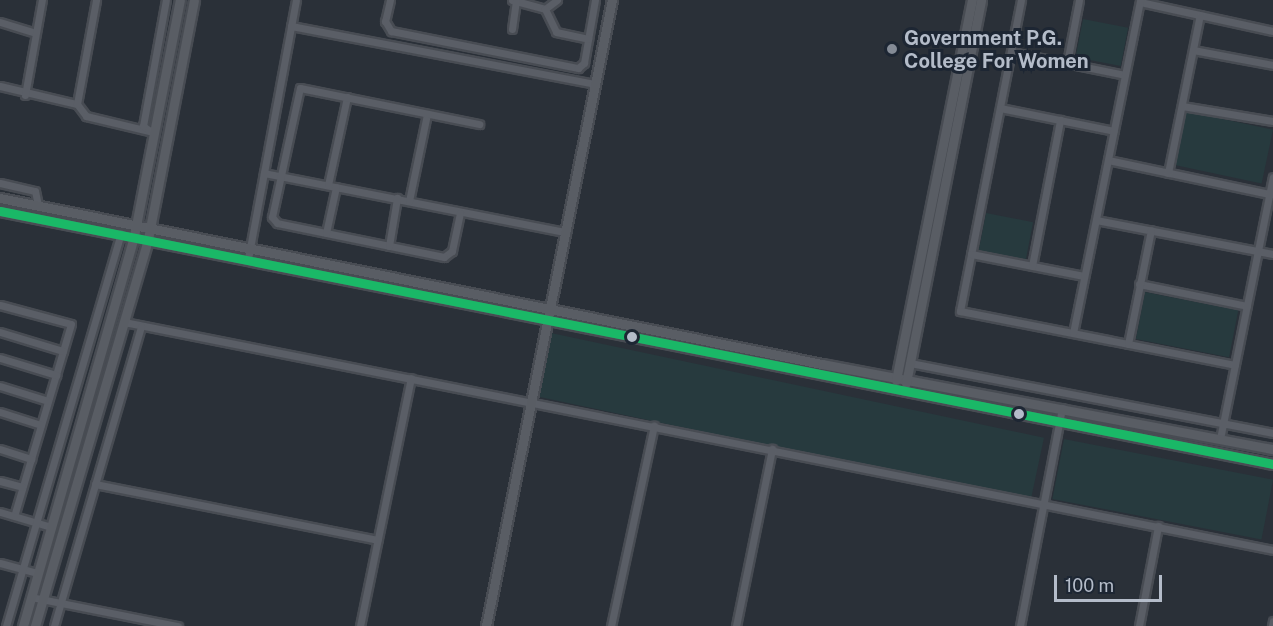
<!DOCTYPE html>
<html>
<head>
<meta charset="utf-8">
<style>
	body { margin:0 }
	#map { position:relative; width:1273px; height:626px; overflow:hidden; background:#2a3038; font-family:"Public Sans",sans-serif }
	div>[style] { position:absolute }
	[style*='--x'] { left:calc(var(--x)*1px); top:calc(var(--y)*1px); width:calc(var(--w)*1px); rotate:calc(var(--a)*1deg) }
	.green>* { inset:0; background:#273a3e; transform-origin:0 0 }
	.roads { filter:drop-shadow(2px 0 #484c53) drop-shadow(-2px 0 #484c53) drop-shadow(0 2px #484c53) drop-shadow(0 -2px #484c53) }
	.street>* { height:7px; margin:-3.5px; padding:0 3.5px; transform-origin:3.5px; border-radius:3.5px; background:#5a5e66 }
	.secondary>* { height:9px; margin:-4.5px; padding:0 4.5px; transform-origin:4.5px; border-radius:4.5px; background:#595d64 }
	.bus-1>* { height:9px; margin:-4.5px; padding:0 4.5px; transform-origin:4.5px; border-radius:4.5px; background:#1ab867 }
	.dots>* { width:16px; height:16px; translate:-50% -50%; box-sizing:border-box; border:3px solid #1d2633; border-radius:50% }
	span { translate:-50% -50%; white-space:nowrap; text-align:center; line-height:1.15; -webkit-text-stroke:6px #1d2633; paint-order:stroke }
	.poi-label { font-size:20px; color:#b4bcc9; font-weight:700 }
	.left { translate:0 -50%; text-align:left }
	.scale { position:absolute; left:1054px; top:575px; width:108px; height:27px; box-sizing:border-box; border:3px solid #b4bcc9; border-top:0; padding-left:8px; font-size:18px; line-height:21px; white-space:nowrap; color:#b4bcc9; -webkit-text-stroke:4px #1d2633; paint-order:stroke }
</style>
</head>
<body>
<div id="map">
	<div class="green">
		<i style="left:1083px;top:19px;width:46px;height:39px;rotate:11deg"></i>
		<i style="left:1185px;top:111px;width:90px;height:55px;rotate:12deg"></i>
		<i style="left:986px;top:213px;width:48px;height:38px;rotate:11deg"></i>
		<i style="left:1145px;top:292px;width:95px;height:48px;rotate:11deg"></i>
		<i style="left:551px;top:333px;width:504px;height:65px;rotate:12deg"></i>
		<i style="left:1064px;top:439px;width:213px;height:61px;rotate:11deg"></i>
	</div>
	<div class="roads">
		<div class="street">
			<i style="--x:390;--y:0;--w:22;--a:103"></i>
			<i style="--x:385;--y:21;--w:12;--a:59"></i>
			<i style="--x:391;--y:31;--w:191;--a:11.2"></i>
			<i style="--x:578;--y:68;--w:8;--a:-40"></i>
			<i style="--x:584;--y:63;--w:64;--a:-80.1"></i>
			<i style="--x:512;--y:0;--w:34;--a:15"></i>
			<i style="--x:545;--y:9;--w:15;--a:-37"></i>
			<i style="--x:1021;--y:0;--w:317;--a:101.1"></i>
			<i style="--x:960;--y:311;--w:280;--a:11.1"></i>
			<i style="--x:1140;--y:2;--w:136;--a:12.3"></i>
			<i style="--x:545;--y:9;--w:25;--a:64"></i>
			<i style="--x:556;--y:32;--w:33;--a:12"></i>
			<i style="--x:0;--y:22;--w:37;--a:17"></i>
			<i style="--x:291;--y:26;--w:309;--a:10.8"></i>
			<i style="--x:512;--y:29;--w:28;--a:-82"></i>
			<i style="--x:1193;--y:50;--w:81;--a:10.6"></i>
			<i style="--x:1011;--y:52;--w:116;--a:11.4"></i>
			<i style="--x:1067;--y:63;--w:64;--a:-79.2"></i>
			<i style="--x:0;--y:86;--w:79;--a:13.2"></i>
			<i style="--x:77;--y:104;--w:15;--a:53"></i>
			<i style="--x:86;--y:116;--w:65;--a:13.4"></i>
			<i style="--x:25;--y:95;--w:97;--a:-79.9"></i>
			<i style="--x:77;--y:104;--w:106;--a:-79.6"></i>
			<i style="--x:1182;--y:106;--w:92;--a:9.4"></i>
			<i style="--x:1000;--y:108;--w:116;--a:11.4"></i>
			<i style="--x:150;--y:131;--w:9;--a:-144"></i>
			<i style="--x:143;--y:126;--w:128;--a:-79.7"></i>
			<i style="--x:1108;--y:160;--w:166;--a:11.9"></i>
			<i style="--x:264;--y:173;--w:308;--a:11.1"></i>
			<i style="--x:1168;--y:173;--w:161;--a:-78.6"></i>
			<i style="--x:0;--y:183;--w:36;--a:13"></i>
			<i style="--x:35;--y:191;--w:14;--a:78"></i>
			<i style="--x:328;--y:185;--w:90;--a:-77.8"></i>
			<i style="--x:409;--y:201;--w:89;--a:-78.3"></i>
			<i style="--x:460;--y:213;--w:39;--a:102"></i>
			<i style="--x:452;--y:251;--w:10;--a:143"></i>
			<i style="--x:444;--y:257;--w:170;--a:-168.5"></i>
			<i style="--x:277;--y:223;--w:8;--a:-130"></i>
			<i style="--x:272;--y:217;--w:132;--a:-77.8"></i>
			<i style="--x:300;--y:88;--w:183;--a:11.4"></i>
			<i style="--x:1096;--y:220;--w:180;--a:10.9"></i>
			<i style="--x:326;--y:233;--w:47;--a:-77.7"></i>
			<i style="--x:389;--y:246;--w:49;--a:-80.5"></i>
			<i style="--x:971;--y:254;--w:115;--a:11"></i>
			<i style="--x:248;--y:259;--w:263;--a:-79.5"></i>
			<i style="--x:1032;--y:266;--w:149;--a:-79.1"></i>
			<i style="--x:1139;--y:284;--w:110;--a:11.5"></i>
			<i style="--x:0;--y:305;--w:73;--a:15"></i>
			<i style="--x:71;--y:324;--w:200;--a:106.5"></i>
			<i style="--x:124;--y:322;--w:1171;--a:11.22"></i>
			<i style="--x:0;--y:332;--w:66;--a:16.8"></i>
			<i style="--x:1073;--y:333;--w:340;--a:-78.6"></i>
			<i style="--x:1128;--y:344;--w:116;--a:-78.6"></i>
			<i style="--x:0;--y:358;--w:59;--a:16.9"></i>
			<i style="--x:910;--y:363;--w:370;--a:10.9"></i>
			<i style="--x:0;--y:386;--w:50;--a:17.4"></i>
			<i style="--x:0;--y:412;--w:43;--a:17.6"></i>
			<i style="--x:1220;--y:439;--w:267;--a:-78.6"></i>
			<i style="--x:0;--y:449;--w:33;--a:18"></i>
			<i style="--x:0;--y:481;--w:23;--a:15"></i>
			<i style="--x:95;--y:484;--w:288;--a:11.2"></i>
			<i style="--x:0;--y:512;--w:53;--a:16.4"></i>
			<i style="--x:0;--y:563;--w:39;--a:15"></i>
			<i style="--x:31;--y:597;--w:150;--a:11.2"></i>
			<i style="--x:6;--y:626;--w:409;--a:-73.7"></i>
			<i style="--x:54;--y:626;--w:312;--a:-73.8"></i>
			<i style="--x:360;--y:626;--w:253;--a:-78.4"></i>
			<i style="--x:611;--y:626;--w:205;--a:-77.9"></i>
			<i style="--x:736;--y:626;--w:181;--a:-78.5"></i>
			<i style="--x:1020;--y:626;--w:222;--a:-79.1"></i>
			<i style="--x:1139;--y:626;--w:102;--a:-79.2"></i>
			<i style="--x:1272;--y:626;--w:5;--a:-79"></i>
		</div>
		<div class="secondary">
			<i style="--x:0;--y:198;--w:839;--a:11.42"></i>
			<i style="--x:822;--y:364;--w:459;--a:10.7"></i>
			<i style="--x:0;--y:211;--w:1298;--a:11.24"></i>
			<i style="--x:896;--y:380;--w:388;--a:-78.7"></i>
			<i style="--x:906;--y:383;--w:390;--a:-78.9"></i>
			<i style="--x:23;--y:626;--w:405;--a:-74.1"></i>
			<i style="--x:134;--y:236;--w:240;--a:-79"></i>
			<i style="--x:35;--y:626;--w:403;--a:-73.7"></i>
			<i style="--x:148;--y:239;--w:243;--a:-79.1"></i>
			<i style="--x:486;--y:626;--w:639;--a:-78.62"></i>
		</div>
	</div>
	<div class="bus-1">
		<i style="--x:0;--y:211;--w:1298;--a:11.24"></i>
	</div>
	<div class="dots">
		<i style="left:892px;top:49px;background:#848b96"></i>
		<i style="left:632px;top:337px;background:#b4bcc9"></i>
		<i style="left:1019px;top:414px;background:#b4bcc9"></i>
	</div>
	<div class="poi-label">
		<span class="left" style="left:904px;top:50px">Government P.G.<br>College For Women</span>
	</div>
	<div class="scale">100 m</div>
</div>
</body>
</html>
